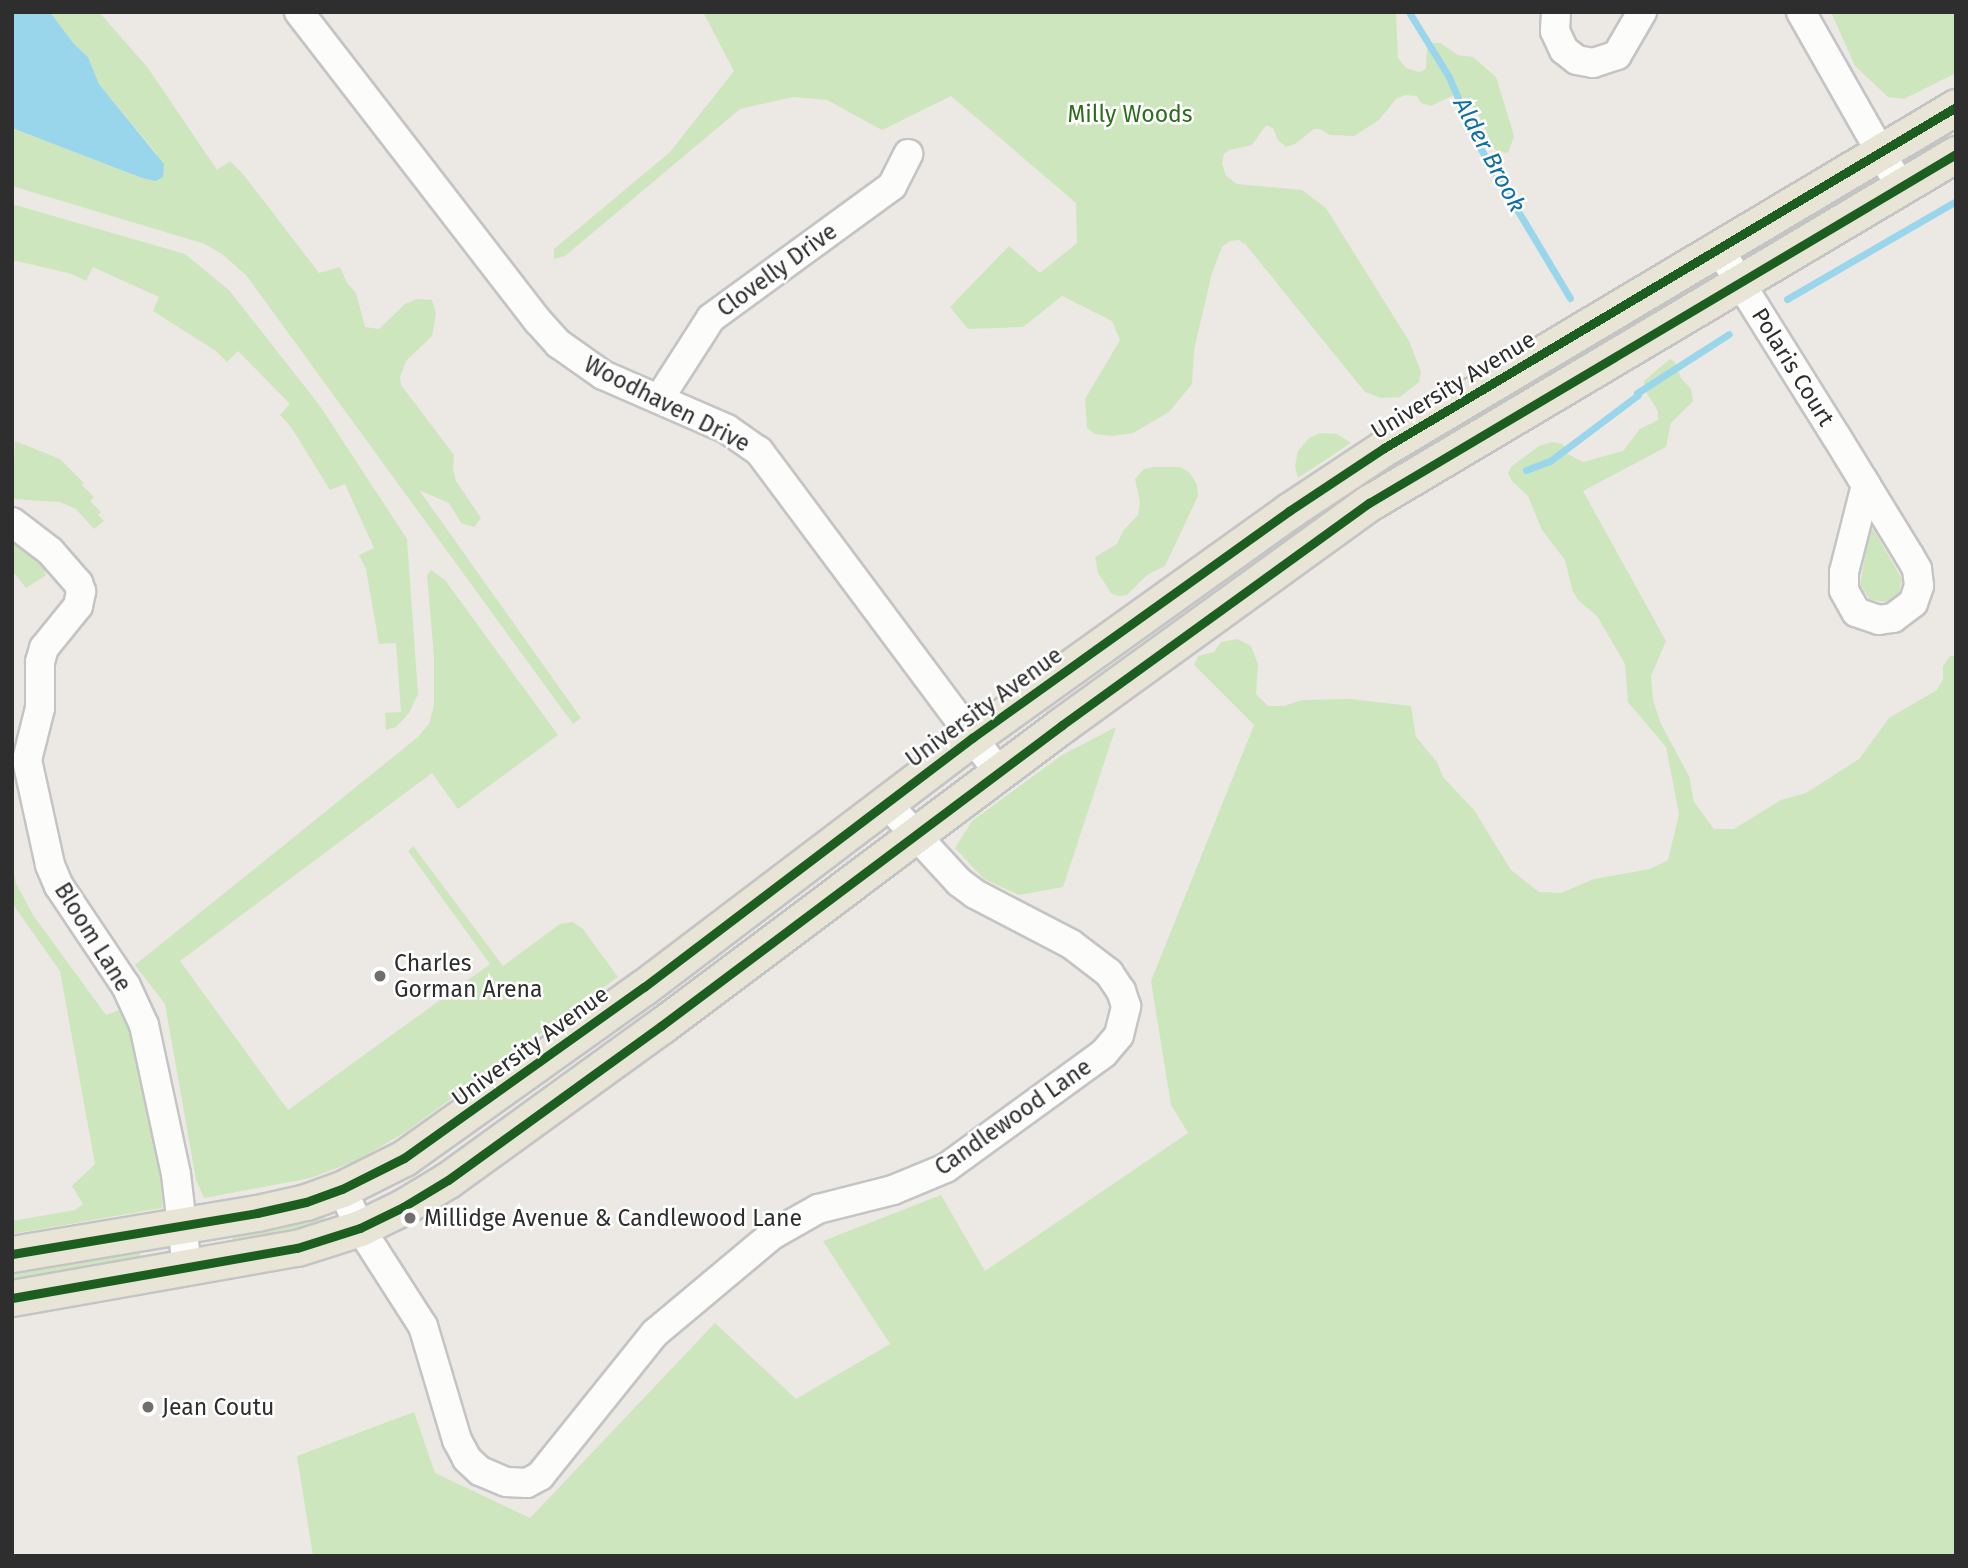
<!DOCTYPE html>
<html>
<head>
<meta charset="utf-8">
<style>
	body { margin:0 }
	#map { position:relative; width:1968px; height:1568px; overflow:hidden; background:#ece8e4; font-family:"Fira Sans",sans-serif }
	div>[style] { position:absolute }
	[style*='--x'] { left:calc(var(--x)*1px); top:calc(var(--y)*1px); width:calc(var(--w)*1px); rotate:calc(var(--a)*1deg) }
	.green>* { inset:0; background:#cee6be }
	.water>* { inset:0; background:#99d6ec }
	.stream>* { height:7px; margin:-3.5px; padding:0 3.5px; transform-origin:3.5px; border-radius:3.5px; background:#99d6ec }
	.roads { filter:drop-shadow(2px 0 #c5c4c5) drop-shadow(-2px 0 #c5c4c5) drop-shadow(0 2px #c5c4c5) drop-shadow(0 -2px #c5c4c5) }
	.minor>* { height:28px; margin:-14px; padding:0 14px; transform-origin:14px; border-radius:14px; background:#fcfcfb }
	.major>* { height:35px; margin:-17.5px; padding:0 17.5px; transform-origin:17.5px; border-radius:17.5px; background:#e8e4d6 }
	.cycleway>* { height:9px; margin:-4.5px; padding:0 4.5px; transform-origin:4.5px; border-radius:4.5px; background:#1b5e20 }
	.dots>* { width:19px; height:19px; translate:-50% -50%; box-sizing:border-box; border:4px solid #fff; border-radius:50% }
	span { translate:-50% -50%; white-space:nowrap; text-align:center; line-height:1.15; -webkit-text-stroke:5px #fff; paint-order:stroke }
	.park-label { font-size:23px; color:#2c6e1b }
	.street-label { font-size:23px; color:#2e2e2e }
	.poi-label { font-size:23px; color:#2e2e2e }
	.left { translate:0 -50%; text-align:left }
	.water-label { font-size:24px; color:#0d6fa3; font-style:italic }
	.frame { position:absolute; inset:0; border:14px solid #2e2e2e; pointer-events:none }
</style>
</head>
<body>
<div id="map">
	<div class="green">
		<i style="clip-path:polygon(50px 12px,99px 12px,148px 68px,217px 170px,230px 161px,243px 174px,319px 273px,340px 267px,347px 283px,356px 293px,365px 327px,379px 329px,405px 304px,417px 299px,432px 300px,436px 313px,432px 336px,406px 361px,400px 377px,401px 385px,454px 455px,453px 470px,456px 481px,481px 518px,474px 527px,461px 523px,449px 503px,419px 490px,581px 718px,573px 724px,246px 275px,222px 254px,205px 244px,12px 186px,12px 128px,142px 178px,157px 154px,99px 84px,88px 57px,74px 44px)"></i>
		<i style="clip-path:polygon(703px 12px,1396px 12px,1398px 58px,1406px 68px,1419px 72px,1426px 69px,1427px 49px,1433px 43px,1440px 43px,1458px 55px,1473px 57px,1496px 77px,1514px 136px,1508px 153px,1499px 152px,1493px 148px,1482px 121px,1468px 99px,1454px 95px,1431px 106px,1421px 103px,1417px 96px,1405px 95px,1396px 99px,1379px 120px,1354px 136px,1330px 135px,1320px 129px,1314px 129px,1295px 144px,1286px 147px,1278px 140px,1273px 128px,1266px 125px,1252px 145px,1229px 150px,1224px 154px,1222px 163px,1226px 176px,1237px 184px,1302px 190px,1326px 208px,1409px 341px,1421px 372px,1419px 382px,1400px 397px,1381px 398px,1365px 392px,1246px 245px,1239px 240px,1230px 241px,1222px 247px,1212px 273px,1194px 350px,1192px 384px,1169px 412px,1133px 433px,1112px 436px,1095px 434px,1087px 428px,1085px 399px,1120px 340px,1112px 321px,1062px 296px,1023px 327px,968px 329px,950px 307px,1009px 246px,1040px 273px,1077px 243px,1076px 203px,951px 96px,882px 130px,827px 100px,793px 97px,740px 109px,565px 256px,554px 259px,554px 249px,670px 152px,734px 71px)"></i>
		<i style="clip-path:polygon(1831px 12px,1956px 12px,1956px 73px,1904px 99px,1888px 97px,1855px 66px)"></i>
		<i style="clip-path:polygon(1853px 188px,1859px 189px,1860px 193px,1764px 249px,1761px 246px,1762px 242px)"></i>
		<i style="clip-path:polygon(12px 204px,185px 254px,229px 290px,320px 406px,407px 539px,418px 694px,409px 713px,396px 727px,386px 730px,385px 713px,401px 712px,396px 643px,379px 644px,366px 569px,359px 555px,374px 548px,345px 484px,330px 490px,291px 427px,280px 415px,290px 404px,238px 351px,227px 362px,216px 351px,153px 311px,159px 297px,93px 267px,86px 281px,72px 274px,12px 260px)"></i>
		<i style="clip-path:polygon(1670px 359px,1675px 362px,1681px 378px,1691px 389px,1693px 401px,1671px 423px,1666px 447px,1583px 491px,1666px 641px,1651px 676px,1653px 700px,1661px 724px,1689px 776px,1694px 802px,1714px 829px,1734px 829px,1781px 800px,1806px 793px,1859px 759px,1889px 718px,1937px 690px,1943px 679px,1943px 666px,1950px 656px,1956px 656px,1956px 1556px,313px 1556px,297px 1456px,414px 1412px,435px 1473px,530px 1518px,715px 1323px,796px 1399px,890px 1344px,823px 1241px,941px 1195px,985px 1271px,1188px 1133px,1171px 1105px,1151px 981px,1254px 725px,1194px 665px,1198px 656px,1214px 652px,1221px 642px,1238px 639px,1251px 646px,1258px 664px,1256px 694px,1268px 706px,1284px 706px,1302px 700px,1351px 699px,1411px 706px,1416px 737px,1437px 762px,1443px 777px,1474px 810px,1511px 870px,1539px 892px,1561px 893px,1594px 879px,1650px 869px,1668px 860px,1679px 814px,1666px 747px,1628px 702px,1625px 664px,1597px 616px,1578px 600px,1572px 589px,1565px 560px,1542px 530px,1528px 496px,1512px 481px,1508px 473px,1512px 466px,1539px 446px,1552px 442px,1563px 444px,1568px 454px,1583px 462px,1623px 451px,1640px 429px,1658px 420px,1658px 411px,1644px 389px,1644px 381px)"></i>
		<i style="clip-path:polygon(1320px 433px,1337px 434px,1351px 443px,1298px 478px,1295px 466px,1298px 451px,1309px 438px)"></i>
		<i style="clip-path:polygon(15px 441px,60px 459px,84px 483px,82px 485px,94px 497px,90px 501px,101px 512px,98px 515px,104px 521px,94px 529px,76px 509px,60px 502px,12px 499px)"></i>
		<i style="clip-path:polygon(1154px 467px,1180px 467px,1190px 473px,1197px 485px,1198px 496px,1165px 566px,1147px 575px,1127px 595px,1118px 596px,1111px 593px,1098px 573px,1095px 557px,1117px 544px,1123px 531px,1138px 515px,1140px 502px,1135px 479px,1144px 469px)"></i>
		<i style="clip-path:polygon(1873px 529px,1902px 579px,1899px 593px,1886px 602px,1870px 600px,1860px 584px,1870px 530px)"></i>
		<i style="clip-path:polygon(14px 540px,47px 564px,45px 576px,26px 588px,15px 574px,12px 576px)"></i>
		<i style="clip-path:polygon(431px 570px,445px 580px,558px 735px,458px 809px,432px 773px,180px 961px,288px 1110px,490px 964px,408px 851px,413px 846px,503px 966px,560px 924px,573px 922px,583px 929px,618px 977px,407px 1131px,360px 1159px,311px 1178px,204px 1198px,196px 1180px,165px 1004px,135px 965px,418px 737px,429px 724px,434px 705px,434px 656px,427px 575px)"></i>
		<i style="clip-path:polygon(1116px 727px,1063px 887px,1019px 895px,984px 879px,955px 848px,972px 821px,1062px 755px)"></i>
		<i style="clip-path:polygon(12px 866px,16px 883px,33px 915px,106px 1015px,125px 1008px,131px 1016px,164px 1190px,162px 1208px,12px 1234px,12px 1221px,75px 1210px,83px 1204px,72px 1186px,95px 1164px,60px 971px,12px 903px)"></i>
		<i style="clip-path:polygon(323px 1213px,326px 1219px,322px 1223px,284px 1234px,233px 1240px,232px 1234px)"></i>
		<i style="clip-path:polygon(141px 1250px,140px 1259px,12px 1282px,12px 1268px)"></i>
	</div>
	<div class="water">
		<i style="clip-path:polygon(12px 12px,50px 12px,74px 44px,88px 57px,99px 84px,164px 164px,163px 177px,156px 181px,142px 178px,12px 128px)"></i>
	</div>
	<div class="stream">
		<i style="--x:1409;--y:12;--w:76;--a:58.4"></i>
		<i style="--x:1449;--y:77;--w:69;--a:67.1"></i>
		<i style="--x:1476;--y:141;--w:183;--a:59.1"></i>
		<i style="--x:1787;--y:299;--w:195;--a:-30.1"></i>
		<i style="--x:1637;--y:393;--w:109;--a:-32.7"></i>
		<i style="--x:1526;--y:470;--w:26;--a:-21"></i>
		<i style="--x:1550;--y:461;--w:110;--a:-36.9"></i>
	</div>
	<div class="roads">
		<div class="minor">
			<i style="--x:299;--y:12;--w:391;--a:52.3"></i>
			<i style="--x:538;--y:321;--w:31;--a:48"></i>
			<i style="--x:559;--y:344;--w:54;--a:35.2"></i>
			<i style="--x:603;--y:375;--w:135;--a:23.5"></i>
			<i style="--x:727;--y:429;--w:39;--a:35"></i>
			<i style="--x:759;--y:451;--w:400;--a:53.3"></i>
			<i style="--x:1556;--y:12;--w:19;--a:93"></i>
			<i style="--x:1555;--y:31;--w:21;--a:65"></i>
			<i style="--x:1564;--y:50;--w:16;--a:38"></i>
			<i style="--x:1577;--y:60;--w:16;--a:11"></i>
			<i style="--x:1593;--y:63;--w:25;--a:-18"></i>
			<i style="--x:1617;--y:55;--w:50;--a:-59.8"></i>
			<i style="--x:1801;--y:12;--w:200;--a:60.4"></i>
			<i style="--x:1719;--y:249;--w:221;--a:58"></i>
			<i style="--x:1836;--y:436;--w:52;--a:58.5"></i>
			<i style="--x:1863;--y:480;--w:88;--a:58.5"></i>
			<i style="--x:1909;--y:555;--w:16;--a:60"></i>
			<i style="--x:1917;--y:569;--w:17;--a:83"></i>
			<i style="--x:1919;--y:586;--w:18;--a:109"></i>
			<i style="--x:1913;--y:603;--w:25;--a:143"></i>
			<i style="--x:1893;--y:618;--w:14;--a:172"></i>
			<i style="--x:1879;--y:620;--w:24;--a:-161"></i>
			<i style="--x:1856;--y:612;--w:25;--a:-119"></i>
			<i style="--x:1844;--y:590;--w:18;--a:-90"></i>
			<i style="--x:1844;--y:572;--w:90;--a:-75.8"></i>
			<i style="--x:659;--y:399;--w:96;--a:-57.3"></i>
			<i style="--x:711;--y:318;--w:224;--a:-36.1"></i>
			<i style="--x:892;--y:186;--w:36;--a:-63"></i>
			<i style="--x:12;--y:522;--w:48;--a:37.3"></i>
			<i style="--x:50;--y:551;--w:43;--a:48.8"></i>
			<i style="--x:78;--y:583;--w:9;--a:69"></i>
			<i style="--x:81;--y:591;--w:15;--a:101"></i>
			<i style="--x:78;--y:606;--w:54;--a:129"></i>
			<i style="--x:44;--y:648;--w:15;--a:106"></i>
			<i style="--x:40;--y:662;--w:46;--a:90"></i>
			<i style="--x:40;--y:708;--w:54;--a:104"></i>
			<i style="--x:27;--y:760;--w:107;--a:77.6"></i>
			<i style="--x:50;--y:865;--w:23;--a:67"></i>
			<i style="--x:59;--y:886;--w:120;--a:56.2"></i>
			<i style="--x:126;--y:986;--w:43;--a:65.2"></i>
			<i style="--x:144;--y:1025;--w:152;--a:77.9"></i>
			<i style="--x:176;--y:1174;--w:95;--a:83.3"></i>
			<i style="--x:342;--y:1189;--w:43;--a:65.2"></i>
			<i style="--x:360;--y:1228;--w:117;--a:57.3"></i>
			<i style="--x:423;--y:1326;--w:119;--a:73.4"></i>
			<i style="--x:457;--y:1440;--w:21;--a:62"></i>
			<i style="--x:467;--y:1459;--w:18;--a:43"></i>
			<i style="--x:480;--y:1471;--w:28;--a:23"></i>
			<i style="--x:506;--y:1482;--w:21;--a:3"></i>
			<i style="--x:527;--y:1483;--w:15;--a:-28"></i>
			<i style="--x:540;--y:1476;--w:184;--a:-51.2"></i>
			<i style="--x:655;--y:1333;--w:153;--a:-39.9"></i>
			<i style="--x:772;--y:1235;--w:53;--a:-29.5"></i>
			<i style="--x:818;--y:1209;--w:77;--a:-14.2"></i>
			<i style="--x:893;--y:1190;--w:57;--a:-22.5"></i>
			<i style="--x:946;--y:1168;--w:195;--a:-36"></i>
			<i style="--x:1104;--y:1053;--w:23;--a:-50"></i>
			<i style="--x:1119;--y:1035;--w:30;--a:-76"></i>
			<i style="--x:1126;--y:1006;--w:16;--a:-108"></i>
			<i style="--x:1121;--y:991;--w:22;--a:-124"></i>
			<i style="--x:1109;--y:973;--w:48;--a:-142.7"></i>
			<i style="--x:1071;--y:944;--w:108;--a:-152.5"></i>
			<i style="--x:975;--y:894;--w:20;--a:-143"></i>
			<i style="--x:959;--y:882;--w:108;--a:-132.7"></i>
		</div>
		<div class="major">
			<i style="--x:12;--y:1254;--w:248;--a:-9.5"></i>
			<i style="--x:257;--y:1213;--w:50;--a:-12.7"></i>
			<i style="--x:306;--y:1202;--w:38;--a:-20"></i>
			<i style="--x:342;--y:1189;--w:69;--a:-26.6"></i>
			<i style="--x:404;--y:1158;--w:295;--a:-35.5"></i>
			<i style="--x:644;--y:987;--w:412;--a:-37.2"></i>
			<i style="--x:972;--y:738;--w:390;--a:-35.6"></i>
			<i style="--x:1289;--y:511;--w:114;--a:-33.6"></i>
			<i style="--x:1384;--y:448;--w:666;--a:-30.8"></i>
			<i style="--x:12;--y:1298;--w:289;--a:-10"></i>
			<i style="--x:297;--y:1248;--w:66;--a:-17.6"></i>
			<i style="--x:360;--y:1228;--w:48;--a:-26"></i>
			<i style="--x:403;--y:1207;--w:52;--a:-31"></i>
			<i style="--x:448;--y:1180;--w:263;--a:-35.9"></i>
			<i style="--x:661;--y:1026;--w:501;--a:-36.89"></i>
			<i style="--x:1062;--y:725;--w:379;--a:-35.9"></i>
			<i style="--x:1369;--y:503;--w:683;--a:-30.73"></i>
		</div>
	</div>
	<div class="cycleway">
		<i style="--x:12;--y:1254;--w:248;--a:-9.5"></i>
		<i style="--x:257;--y:1213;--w:50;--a:-12.7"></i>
		<i style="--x:306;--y:1202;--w:38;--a:-20"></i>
		<i style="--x:342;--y:1189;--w:69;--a:-26.6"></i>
		<i style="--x:404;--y:1158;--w:295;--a:-35.5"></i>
		<i style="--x:644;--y:987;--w:412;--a:-37.2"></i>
		<i style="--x:972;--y:738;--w:390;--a:-35.6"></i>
		<i style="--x:1289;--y:511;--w:114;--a:-33.6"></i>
		<i style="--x:1384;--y:448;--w:666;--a:-30.8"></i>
		<i style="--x:12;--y:1298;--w:289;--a:-10"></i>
		<i style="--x:297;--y:1248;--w:66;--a:-17.6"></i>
		<i style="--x:360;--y:1228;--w:48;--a:-26"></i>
		<i style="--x:403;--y:1207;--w:52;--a:-31"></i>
		<i style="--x:448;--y:1180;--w:263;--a:-35.9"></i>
		<i style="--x:661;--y:1026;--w:501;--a:-36.89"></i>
		<i style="--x:1062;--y:725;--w:379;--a:-35.9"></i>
		<i style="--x:1369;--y:503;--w:683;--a:-30.73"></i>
	</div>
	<div class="dots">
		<i style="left:380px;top:976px;background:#706f6e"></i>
		<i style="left:410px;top:1218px;background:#706f6e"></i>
		<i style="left:148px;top:1407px;background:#706f6e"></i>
	</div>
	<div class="park-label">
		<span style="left:1130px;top:114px">Milly Woods</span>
	</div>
	<div class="street-label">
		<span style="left:777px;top:270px;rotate:-36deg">Clovelly Drive</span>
		<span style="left:1793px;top:367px;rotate:58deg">Polaris Court</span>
		<span style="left:1453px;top:385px;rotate:-31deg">University Avenue</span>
		<span style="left:667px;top:404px;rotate:27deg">Woodhaven Drive</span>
		<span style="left:984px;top:707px;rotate:-36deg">University Avenue</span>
		<span style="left:93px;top:937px;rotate:58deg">Bloom Lane</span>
		<span style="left:530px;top:1046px;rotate:-36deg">University Avenue</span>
		<span style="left:1013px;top:1117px;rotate:-35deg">Candlewood Lane</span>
	</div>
	<div class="poi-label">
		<span class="left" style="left:394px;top:976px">Charles<br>Gorman Arena</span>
		<span class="left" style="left:424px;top:1218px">Millidge Avenue &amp; Candlewood Lane</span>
		<span class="left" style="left:162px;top:1407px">Jean Coutu</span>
	</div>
	<div class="water-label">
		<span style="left:1489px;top:155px;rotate:62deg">Alder Brook</span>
	</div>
	<div class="frame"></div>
</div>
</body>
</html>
